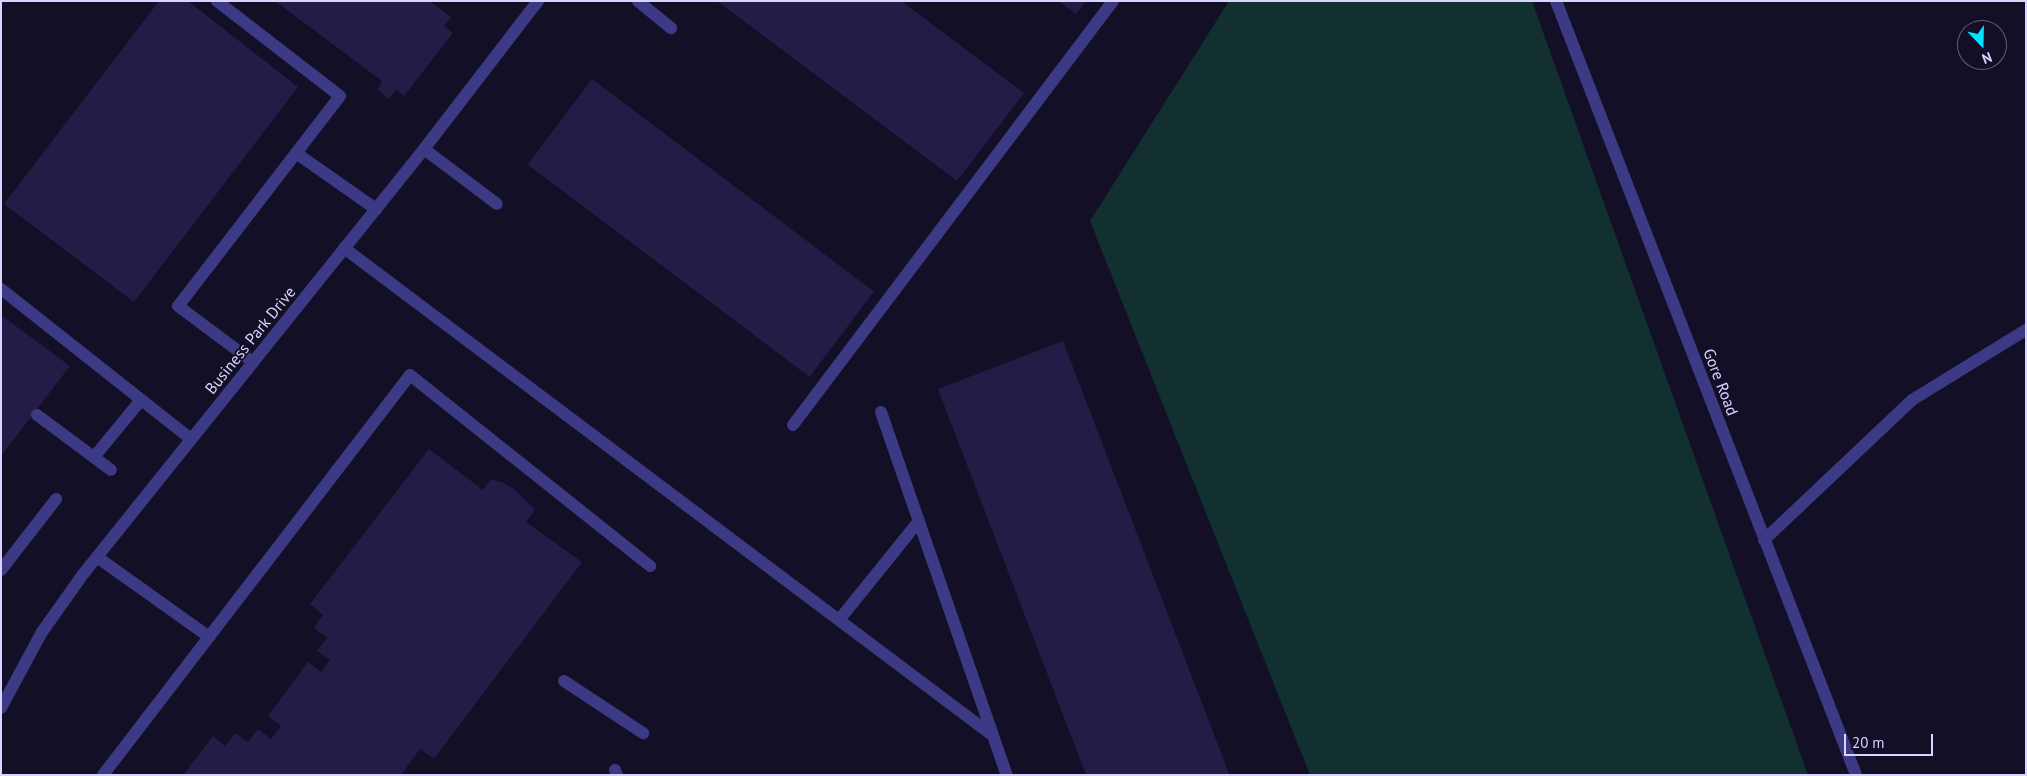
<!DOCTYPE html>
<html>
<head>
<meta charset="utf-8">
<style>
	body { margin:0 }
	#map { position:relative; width:2027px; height:776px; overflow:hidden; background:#130f26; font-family:"PT Sans",sans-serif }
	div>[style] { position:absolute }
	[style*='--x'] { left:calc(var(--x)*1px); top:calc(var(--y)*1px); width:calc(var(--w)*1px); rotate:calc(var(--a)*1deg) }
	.green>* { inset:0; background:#12302f }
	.building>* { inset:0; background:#241b47; transform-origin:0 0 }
	.lane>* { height:12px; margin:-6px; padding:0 6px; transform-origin:6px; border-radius:6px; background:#3d3a85 }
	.street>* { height:12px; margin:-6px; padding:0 6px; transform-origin:6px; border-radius:6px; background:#3d3a85 }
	span { translate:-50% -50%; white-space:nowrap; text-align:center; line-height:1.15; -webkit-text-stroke:4px #130f26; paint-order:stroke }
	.street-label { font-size:16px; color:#d9d4ff }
	.frame { position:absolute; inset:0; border:2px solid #d9d4ff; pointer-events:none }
	.north { position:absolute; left:1957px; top:20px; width:50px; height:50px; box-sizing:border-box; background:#130f26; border:1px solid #625e7d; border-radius:50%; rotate:159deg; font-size:14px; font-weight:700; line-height:20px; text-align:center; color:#d9d4ff }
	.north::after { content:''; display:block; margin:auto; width:18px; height:22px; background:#00e5ff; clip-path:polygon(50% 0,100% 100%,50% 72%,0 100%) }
	.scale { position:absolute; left:1844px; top:734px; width:89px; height:22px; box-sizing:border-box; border:2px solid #d9d4ff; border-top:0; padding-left:6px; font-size:15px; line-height:18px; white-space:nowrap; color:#d9d4ff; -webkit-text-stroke:4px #130f26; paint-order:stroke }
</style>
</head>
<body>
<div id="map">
	<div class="green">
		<i style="clip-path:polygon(1229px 1px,1532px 1px,1808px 775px,1310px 775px,1090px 221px)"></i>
	</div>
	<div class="building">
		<i style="clip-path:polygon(159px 1px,188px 1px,298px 87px,134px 302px,4px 204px)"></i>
		<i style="clip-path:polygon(275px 1px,430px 1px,451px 17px,444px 26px,453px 33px,404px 96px,396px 90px,389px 99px,378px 90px,382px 81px)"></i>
		<i style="clip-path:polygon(717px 1px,901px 1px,1024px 93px,957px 181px)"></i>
		<i style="clip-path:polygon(1058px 1px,1086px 1px,1076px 14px)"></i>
		<i style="left:592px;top:79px;width:353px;height:107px;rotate:37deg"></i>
		<i style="clip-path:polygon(1px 315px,70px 366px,1px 456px)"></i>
		<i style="left:1063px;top:341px;width:464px;height:134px;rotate:69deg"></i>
		<i style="clip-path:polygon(429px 449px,483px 490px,491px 479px,504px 483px,515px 490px,535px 510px,526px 522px,582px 562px,434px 759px,420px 749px,401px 775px,183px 775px,213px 736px,225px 746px,235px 733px,248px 742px,258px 729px,271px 739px,281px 726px,268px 716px,308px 662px,321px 672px,330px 660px,317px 651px,327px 638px,314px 628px,323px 615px,310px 604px)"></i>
	</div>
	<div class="lane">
		<i style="--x:217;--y:1;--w:155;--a:37.7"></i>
		<i style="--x:340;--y:96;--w:265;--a:127.6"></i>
		<i style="--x:178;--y:306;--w:94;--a:36.7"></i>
		<i style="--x:638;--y:1;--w:43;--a:39.3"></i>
		<i style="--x:1556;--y:1;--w:830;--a:68.81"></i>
		<i style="--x:424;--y:149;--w:91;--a:37"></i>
		<i style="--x:296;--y:153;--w:98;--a:35"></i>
		<i style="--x:344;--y:248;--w:811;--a:36.93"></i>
		<i style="--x:1;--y:289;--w:242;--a:38.3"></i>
		<i style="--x:881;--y:412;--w:384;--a:70.9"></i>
		<i style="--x:37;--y:415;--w:92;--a:36.6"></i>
		<i style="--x:793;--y:425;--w:531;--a:-52.96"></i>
		<i style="--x:94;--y:457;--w:74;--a:-50.5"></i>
		<i style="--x:1764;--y:540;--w:204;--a:-43.4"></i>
		<i style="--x:1912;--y:400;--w:134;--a:-31.6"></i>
		<i style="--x:97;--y:557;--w:138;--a:35.5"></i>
		<i style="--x:1;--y:570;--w:90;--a:-52.2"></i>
		<i style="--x:839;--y:620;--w:127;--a:-51.1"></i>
		<i style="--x:564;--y:681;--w:95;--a:33.4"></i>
		<i style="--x:615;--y:770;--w:5;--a:68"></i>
		<i style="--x:103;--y:775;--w:504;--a:-52.49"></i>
		<i style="--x:410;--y:375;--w:307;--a:38.5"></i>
	</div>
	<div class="street">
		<i style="--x:1;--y:708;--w:86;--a:-61.7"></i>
		<i style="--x:42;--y:632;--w:72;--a:-54.6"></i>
		<i style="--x:84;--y:573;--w:543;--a:-51.27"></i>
		<i style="--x:424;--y:149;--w:187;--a:-52.4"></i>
	</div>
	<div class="street-label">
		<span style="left:250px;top:340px;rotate:-51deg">Business Park Drive</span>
		<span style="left:1721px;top:382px;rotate:69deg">Gore Road</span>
	</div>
	<div class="frame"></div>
	<div class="north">N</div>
	<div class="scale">20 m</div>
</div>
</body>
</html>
